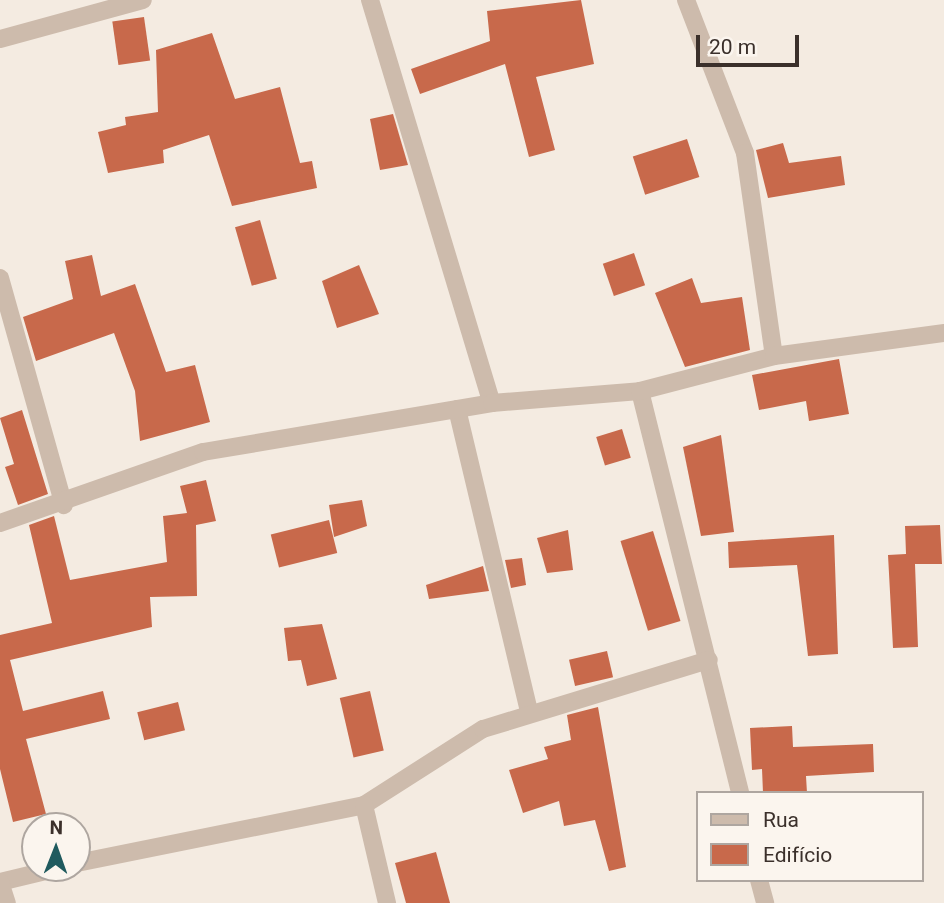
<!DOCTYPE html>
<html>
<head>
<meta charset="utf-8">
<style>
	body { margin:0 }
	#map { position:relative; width:944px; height:903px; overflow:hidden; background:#f4ebe1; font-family:Roboto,sans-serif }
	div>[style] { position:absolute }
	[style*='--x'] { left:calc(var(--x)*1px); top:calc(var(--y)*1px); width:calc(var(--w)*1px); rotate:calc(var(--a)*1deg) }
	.building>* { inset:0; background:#c8694b; transform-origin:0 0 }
	.minor>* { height:18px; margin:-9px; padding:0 9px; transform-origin:9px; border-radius:9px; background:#cdbbac }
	span { translate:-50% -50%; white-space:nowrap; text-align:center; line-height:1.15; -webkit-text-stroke:5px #fbf5ee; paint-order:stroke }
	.legend { position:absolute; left:696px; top:791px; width:228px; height:91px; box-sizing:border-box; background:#fbf5ee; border:2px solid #aea6a0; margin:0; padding:9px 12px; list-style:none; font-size:21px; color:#3b302b }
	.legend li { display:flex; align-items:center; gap:14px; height:35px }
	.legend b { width:35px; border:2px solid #aea6a0 }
	.north { position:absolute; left:21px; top:812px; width:70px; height:70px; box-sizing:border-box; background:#fbf5ee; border:2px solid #aea6a0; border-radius:50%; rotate:1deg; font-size:19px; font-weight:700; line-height:28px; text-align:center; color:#3b302b }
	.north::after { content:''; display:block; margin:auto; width:24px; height:32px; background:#1f5a5e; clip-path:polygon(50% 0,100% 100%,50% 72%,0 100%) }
	.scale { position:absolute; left:696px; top:35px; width:103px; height:32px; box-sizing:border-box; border:4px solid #3b302b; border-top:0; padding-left:9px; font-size:21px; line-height:24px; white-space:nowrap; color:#3b302b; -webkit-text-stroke:5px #fbf5ee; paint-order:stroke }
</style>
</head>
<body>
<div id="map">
	<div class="building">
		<i style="clip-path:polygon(581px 0,594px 64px,536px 77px,555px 150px,529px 157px,505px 64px,420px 94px,411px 69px,490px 41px,487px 11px)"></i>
		<i style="left:144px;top:17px;width:44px;height:32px;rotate:82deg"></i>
		<i style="clip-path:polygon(212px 33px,235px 99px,280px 87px,300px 163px,312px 161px,317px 188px,232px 206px,209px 135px,163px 150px,164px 163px,108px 173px,98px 132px,126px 125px,125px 117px,158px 112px,156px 50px)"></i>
		<i style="clip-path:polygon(393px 114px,408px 165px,380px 170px,370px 119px)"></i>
		<i style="left:687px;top:139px;width:40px;height:57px;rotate:72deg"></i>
		<i style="clip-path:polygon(783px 143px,789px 163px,841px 156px,845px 185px,768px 198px,756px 150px)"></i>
		<i style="left:260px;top:220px;width:61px;height:26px;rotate:74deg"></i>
		<i style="left:634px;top:253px;width:34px;height:33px;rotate:71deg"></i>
		<i style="clip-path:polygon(92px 255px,101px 296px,135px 284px,166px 372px,195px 365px,210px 422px,140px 441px,135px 391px,114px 333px,36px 361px,23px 317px,73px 299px,65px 261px)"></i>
		<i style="clip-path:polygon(359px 265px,379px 314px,337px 328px,322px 281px)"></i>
		<i style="clip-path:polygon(692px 278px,701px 303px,742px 297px,750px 350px,685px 367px,655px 293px)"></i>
		<i style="clip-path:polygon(839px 359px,849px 414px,809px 421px,806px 401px,759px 410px,752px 375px)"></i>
		<i style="clip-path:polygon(22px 410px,48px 494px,18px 505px,5px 467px,14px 464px,0 418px)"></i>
		<i style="left:622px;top:429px;width:30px;height:27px;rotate:73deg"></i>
		<i style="clip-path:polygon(721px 435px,734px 532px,701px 536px,683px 447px)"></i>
		<i style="clip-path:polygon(206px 480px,216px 521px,196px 525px,197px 596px,150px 597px,152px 627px,10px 660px,23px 711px,103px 691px,110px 719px,26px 739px,46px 814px,13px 822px,0 769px,0 635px,52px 623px,29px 525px,54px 516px,70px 580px,167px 562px,163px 516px,187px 513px,180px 486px)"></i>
		<i style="clip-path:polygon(362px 500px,367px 526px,334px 537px,329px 505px)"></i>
		<i style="left:329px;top:520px;width:34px;height:60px;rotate:76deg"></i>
		<i style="clip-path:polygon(940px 525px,942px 564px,915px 564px,918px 647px,893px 648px,888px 555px,906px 554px,905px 526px)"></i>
		<i style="clip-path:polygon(568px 530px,573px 570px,547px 573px,537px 538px)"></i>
		<i style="left:653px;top:531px;width:94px;height:34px;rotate:73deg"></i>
		<i style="clip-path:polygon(834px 535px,838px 654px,808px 656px,797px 565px,729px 568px,728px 542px)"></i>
		<i style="clip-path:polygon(522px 558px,526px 585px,511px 588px,505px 560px)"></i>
		<i style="clip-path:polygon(483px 566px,489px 591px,429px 599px,426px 585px)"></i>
		<i style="clip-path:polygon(322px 624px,337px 679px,307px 686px,301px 660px,288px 661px,284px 628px)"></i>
		<i style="left:607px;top:651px;width:27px;height:39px;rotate:77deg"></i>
		<i style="left:370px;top:691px;width:61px;height:31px;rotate:77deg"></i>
		<i style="left:178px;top:702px;width:29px;height:42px;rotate:76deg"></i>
		<i style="clip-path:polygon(598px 707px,626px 867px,609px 871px,595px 820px,564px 826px,559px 801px,523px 813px,509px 770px,548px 759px,544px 747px,571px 740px,567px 715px)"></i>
		<i style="clip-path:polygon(792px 726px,793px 747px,873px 744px,874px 772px,806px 776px,807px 793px,763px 793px,762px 769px,752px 770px,750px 728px)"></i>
		<i style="clip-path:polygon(436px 852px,450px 903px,406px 903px,395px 863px)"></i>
	</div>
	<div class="minor">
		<i style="--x:370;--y:0;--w:421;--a:73.2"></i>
		<i style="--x:686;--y:0;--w:164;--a:68.9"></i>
		<i style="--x:745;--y:153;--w:205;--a:81.9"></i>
		<i style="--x:0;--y:39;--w:148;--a:-15.3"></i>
		<i style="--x:0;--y:278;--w:236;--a:74.3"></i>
		<i style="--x:640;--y:391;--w:414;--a:76"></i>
		<i style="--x:457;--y:409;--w:310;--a:76.6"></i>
		<i style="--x:0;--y:523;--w:215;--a:-19.3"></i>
		<i style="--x:203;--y:452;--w:293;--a:-9.6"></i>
		<i style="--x:492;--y:403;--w:148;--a:-4.6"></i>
		<i style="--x:640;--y:391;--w:138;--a:-14.6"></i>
		<i style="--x:774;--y:356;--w:172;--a:-7.7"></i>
		<i style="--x:364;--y:805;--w:141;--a:-32.6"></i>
		<i style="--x:483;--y:729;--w:236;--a:-17"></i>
		<i style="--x:77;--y:863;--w:293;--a:-11.4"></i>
		<i style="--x:364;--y:805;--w:101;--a:76.8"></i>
		<i style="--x:759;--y:880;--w:24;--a:75"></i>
		<i style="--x:0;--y:882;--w:60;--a:-13.6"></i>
		<i style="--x:0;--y:882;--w:22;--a:72"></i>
	</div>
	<ul class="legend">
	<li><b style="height:9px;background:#cdbbac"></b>Rua</li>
	<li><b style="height:19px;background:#c8694b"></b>Edifício</li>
	</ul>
	<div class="north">N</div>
	<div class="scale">20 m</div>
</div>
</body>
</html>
